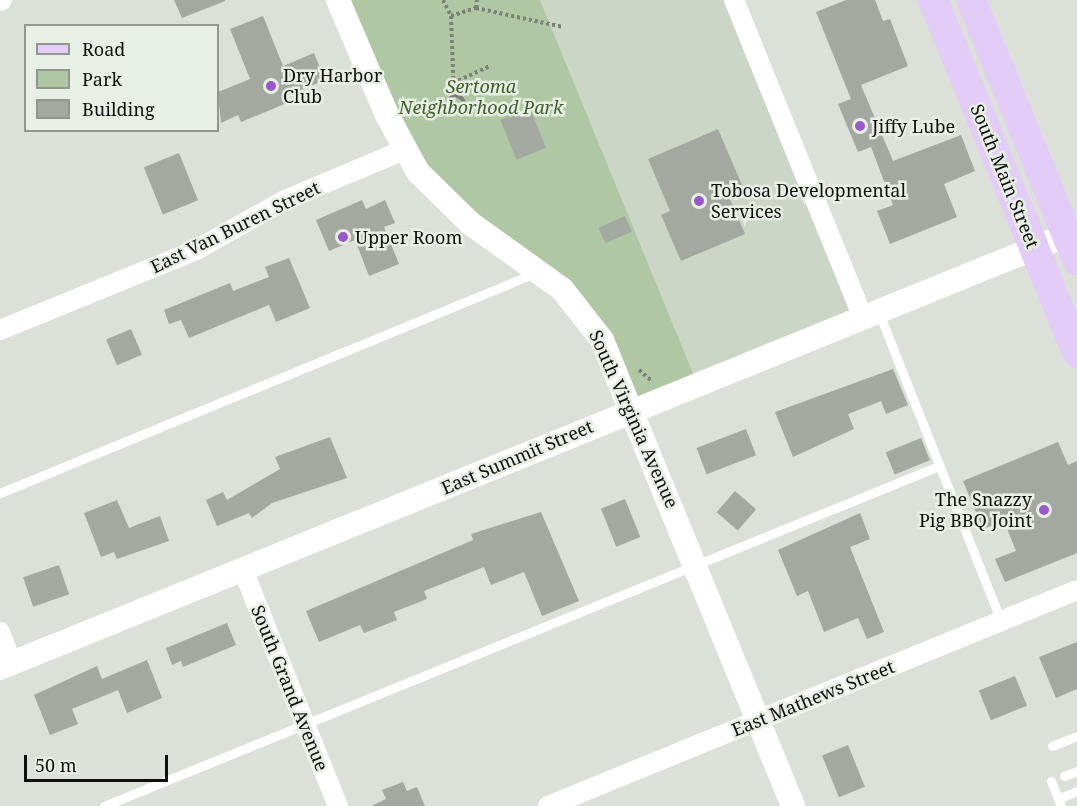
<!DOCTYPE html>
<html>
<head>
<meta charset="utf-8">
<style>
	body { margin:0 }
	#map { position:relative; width:1077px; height:806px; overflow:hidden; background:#dbe1d8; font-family:"Noto Serif",serif }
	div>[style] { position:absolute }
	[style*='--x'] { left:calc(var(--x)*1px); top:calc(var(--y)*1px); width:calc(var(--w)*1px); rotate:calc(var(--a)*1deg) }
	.built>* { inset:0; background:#ccd6c7 }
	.green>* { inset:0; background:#b0c7a3 }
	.building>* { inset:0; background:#a3a8a0; transform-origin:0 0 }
	.path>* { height:4px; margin-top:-2px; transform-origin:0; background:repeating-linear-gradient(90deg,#7c8079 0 3px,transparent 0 6px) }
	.path>.ring { margin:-2px; padding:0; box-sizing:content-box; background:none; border:4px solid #7c8079; border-radius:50% }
	.service>* { height:9px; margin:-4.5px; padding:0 4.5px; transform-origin:4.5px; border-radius:4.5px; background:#fff }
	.minor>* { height:20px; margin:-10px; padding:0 10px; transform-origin:10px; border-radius:10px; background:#fff }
	.tertiary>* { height:24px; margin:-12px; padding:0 12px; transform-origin:12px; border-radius:12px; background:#fff }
	.primary>* { height:30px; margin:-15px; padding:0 15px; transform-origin:15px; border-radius:15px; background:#e3cdf8 }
	.dots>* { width:16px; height:16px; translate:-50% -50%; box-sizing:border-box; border:3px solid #e8efe5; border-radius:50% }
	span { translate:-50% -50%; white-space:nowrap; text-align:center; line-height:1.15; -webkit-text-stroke:5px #e8efe5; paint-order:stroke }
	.poi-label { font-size:18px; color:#0e100d }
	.left { translate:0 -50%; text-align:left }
	.right { translate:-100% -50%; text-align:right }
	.park-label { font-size:18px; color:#40612a; font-style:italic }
	.street-label { font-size:18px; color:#0e100d }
	.legend { position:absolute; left:24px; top:24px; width:195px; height:108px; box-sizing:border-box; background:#e8efe5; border:2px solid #91968f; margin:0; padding:8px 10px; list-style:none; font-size:18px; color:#0e100d }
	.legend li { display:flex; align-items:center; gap:12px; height:30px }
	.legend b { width:30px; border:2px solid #91968f }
	.scale { position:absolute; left:24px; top:755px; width:144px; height:27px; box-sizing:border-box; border:3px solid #0e100d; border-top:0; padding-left:8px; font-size:18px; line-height:21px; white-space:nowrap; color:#0e100d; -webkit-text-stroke:4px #e8efe5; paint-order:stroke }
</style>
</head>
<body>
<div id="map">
	<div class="built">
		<i style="clip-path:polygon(540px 0,734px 0,863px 317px,697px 383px)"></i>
	</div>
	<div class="green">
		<i style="clip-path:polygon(338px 0,540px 0,697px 383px,633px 409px,602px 340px,438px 193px)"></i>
	</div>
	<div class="building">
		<i style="clip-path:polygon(174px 0,225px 0,225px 1px,182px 18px)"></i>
		<i style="clip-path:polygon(846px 0,875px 0,883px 21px,890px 19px,908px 66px,861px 85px,893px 161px,961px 135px,975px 171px,944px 184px,957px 217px,890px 244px,877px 211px,893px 205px,871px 147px,858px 152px,838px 104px,851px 99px,816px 12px)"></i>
		<i style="clip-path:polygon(263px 16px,283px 66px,314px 53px,325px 80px,284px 97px,287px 103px,241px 122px,238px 115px,221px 123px,218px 92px,250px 79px,230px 29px)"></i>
		<i style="left:530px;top:108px;width:43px;height:32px;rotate:68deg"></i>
		<i style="clip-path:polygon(718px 129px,742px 185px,727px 192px,745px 234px,681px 261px,661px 215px,670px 211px,648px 159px)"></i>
		<i style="left:179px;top:153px;width:51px;height:38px;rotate:68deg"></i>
		<i style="clip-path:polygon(362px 200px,366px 209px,385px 200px,395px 223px,384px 227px,399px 264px,369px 276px,355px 240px,329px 251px,316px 220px)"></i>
		<i style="left:625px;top:216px;width:17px;height:29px;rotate:66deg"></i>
		<i style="clip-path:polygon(289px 258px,310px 308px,276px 322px,269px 305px,189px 338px,181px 320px,169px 324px,164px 310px,230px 283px,233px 291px,269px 277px,265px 267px)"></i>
		<i style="left:131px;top:329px;width:28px;height:27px;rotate:67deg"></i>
		<i style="clip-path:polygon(893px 369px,908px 405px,886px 414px,881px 401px,848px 414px,854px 429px,793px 457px,775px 412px)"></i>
		<i style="left:746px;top:429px;width:28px;height:53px;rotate:69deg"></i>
		<i style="clip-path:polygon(330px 437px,347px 478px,272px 503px,252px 518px,249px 513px,217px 526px,206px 500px,223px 492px,227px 500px,280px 469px,275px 457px)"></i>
		<i style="left:921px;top:438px;width:24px;height:38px;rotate:68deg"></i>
		<i style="clip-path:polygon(1058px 442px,1068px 465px,1077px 461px,1077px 553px,1005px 582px,995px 559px,1016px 551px,1004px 521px,983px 529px,963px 481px)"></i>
		<i style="left:735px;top:491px;width:28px;height:28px;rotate:41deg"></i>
		<i style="left:625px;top:499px;width:41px;height:26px;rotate:68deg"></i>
		<i style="clip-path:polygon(117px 500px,129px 528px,160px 516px,169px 541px,117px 559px,114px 552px,101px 557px,84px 513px)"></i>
		<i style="clip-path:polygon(541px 512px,579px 601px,542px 616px,524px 572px,491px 585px,484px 567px,424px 591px,427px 599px,394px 612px,397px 620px,364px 633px,360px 625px,319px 642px,306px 611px,473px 540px,471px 534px)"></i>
		<i style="clip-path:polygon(860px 513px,870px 539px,850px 547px,884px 632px,867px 639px,858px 618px,824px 632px,808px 591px,797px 596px,778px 550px)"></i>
		<i style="left:59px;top:565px;width:31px;height:38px;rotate:71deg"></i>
		<i style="clip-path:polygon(227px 623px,236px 645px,183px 667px,181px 661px,172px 665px,166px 648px)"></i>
		<i style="clip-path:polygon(1077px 642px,1077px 689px,1056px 698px,1039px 657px)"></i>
		<i style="clip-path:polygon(147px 660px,162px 698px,127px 713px,118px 690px,72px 709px,78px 724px,50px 735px,34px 695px,97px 666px,102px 679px)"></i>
		<i style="left:1015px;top:676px;width:32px;height:39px;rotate:68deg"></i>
		<i style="left:848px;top:745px;width:45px;height:28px;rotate:68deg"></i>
		<i style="clip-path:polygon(403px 782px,407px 791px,417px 787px,425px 806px,371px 806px,386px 799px,382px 790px)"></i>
	</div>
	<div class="path">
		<i style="--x:443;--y:0;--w:18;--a:63"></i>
		<i style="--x:451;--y:16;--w:26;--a:-18"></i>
		<i style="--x:476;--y:8;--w:89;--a:12.3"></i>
		<i style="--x:476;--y:8;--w:8;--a:-83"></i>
		<i style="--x:451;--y:16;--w:80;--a:87.9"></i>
		<i style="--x:453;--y:83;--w:41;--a:-24.7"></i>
		<i class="ring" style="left:448px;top:96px;width:12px;height:12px"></i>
		<i style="--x:639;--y:370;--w:18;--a:41"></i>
	</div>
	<div class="service">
		<i style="--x:879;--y:313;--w:331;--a:68.4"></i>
		<i style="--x:0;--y:493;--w:578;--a:-22.35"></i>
		<i style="--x:1052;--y:746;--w:27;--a:-22"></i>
		<i style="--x:1064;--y:776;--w:14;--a:-21"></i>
		<i style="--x:1051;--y:781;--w:27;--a:68"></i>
		<i style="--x:1058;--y:799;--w:21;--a:-23"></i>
		<i style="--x:104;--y:806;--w:902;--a:-22.16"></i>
	</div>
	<div class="minor">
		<i style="--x:734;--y:0;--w:342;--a:67.9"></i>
		<i style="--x:0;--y:1;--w:2;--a:-27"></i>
		<i style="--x:0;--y:330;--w:212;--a:-22.2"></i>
		<i style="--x:196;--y:250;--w:102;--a:-29.3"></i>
		<i style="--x:285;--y:200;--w:129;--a:-22.8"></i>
		<i style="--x:243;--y:570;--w:254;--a:68.1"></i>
		<i style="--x:0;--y:632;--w:33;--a:69"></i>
		<i style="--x:548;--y:806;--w:571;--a:-22.21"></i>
	</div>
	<div class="tertiary">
		<i style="--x:338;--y:0;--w:125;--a:66.9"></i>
		<i style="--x:387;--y:115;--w:65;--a:61.5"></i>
		<i style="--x:418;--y:172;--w:73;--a:44.4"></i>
		<i style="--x:470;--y:223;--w:113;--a:35.7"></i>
		<i style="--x:562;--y:289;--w:65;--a:51.9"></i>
		<i style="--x:602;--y:340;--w:504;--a:67.71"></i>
		<i style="--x:0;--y:668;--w:1162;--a:-22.09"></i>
	</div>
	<div class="primary">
		<i style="--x:933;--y:0;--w:381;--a:67.8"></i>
		<i style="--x:971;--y:0;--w:281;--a:67.8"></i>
	</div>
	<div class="dots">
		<i style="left:271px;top:86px;background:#9857cc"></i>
		<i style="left:860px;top:126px;background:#9857cc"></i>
		<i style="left:699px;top:201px;background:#9857cc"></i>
		<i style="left:343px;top:237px;background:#9857cc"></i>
		<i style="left:1044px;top:510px;background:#9857cc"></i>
	</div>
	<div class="poi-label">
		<span class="left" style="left:283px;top:86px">Dry Harbor<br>Club</span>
		<span class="left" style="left:872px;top:126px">Jiffy Lube</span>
		<span class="left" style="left:711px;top:201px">Tobosa Developmental<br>Services</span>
		<span class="left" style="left:355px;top:237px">Upper Room</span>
		<span class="right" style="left:1032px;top:510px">The Snazzy<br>Pig BBQ Joint</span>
	</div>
	<div class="park-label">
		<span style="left:481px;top:97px">Sertoma<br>Neighborhood Park</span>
	</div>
	<div class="street-label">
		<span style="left:1005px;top:176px;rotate:68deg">South Main Street</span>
		<span style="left:235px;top:227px;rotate:-26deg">East Van Buren Street</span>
		<span style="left:634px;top:419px;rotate:66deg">South Virginia Avenue</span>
		<span style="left:517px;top:457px;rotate:-23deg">East Summit Street</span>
		<span style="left:290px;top:688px;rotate:68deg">South Grand Avenue</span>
		<span style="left:813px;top:698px;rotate:-22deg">East Mathews Street</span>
	</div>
	<ul class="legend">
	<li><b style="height:8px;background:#e3cdf8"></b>Road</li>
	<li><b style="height:16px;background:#b0c7a3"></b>Park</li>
	<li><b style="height:16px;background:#a3a8a0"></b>Building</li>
	</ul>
	<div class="scale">50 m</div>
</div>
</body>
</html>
